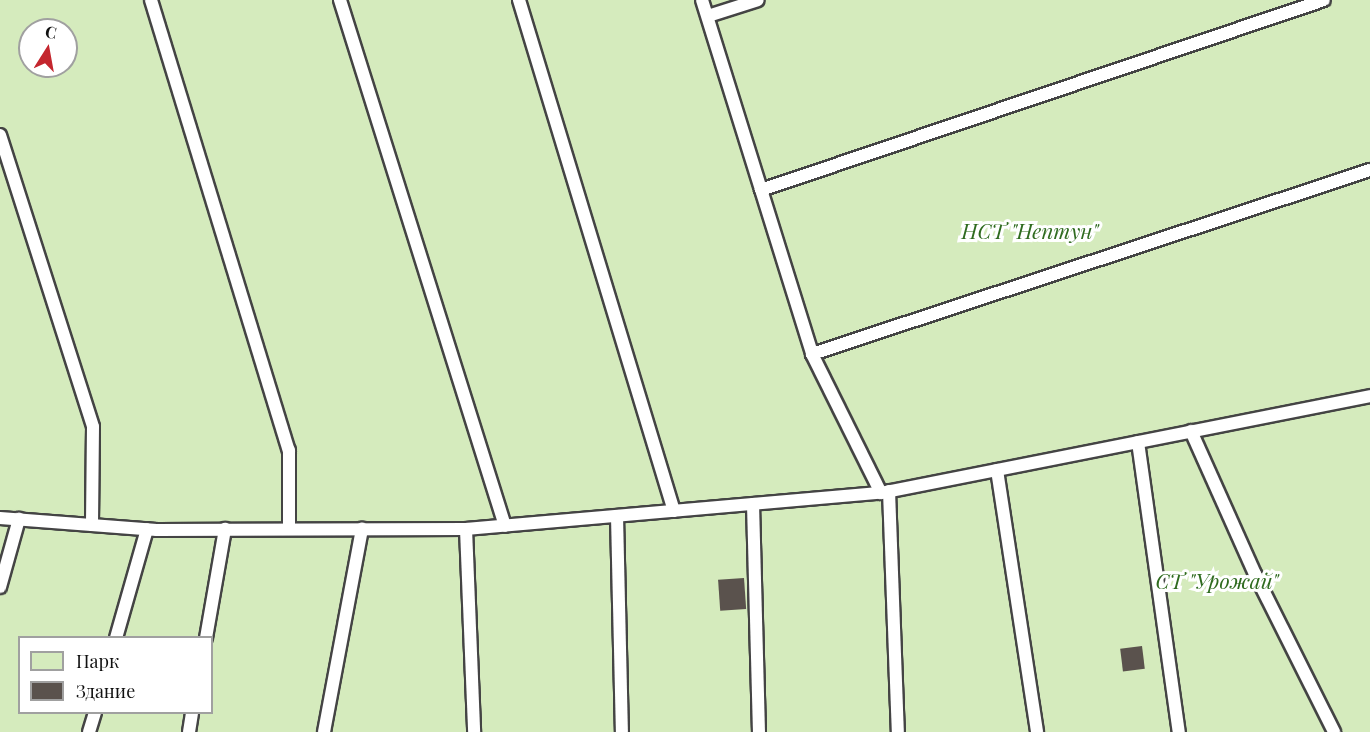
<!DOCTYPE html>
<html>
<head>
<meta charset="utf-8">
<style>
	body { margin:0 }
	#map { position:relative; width:1370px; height:732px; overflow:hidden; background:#fffdf5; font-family:"Playfair Display",serif }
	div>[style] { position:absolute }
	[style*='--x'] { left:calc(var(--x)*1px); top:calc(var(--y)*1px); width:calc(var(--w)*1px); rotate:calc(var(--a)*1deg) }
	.green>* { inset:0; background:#d5ebbd }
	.building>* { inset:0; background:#5a524d; transform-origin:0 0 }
	.roads { filter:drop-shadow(2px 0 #444) drop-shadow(-2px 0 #444) drop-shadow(0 2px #444) drop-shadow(0 -2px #444) }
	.service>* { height:12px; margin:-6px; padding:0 6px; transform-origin:6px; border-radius:6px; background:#fff }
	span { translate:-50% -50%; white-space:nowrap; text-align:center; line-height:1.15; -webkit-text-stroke:6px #fff; paint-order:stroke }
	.park-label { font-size:21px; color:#2f6b1f; font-style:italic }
	.legend { position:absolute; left:18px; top:636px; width:195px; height:78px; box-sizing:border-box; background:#fff; border:2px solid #a0a0a0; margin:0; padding:8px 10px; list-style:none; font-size:18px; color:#111 }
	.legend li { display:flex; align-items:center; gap:12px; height:30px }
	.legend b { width:30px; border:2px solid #a0a0a0 }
	.north { position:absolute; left:18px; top:18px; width:60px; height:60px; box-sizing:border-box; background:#fff; border:2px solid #a0a0a0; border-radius:50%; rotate:11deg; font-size:16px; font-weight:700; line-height:24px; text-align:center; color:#111 }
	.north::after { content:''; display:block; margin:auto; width:21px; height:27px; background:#c4262e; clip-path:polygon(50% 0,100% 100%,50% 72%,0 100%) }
</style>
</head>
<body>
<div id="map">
	<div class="green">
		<i style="clip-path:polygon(evenodd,0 0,1370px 0,1370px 732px,0 732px,0 0,30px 30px,66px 30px,66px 66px,30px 66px,30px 30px,0 0,20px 638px,212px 638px,212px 712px,20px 712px,20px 638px)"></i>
	</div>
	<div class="building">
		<i style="left:744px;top:578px;width:31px;height:26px;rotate:86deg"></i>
		<i style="left:1142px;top:646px;width:23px;height:22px;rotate:83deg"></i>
	</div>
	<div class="roads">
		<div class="service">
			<i style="--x:151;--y:0;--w:471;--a:73"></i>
			<i style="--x:289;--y:450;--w:79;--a:90"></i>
			<i style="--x:340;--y:0;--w:551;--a:72.58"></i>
			<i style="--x:519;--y:0;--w:534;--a:73.13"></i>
			<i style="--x:702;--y:0;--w:371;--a:72.7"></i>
			<i style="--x:708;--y:16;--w:52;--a:-17.7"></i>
			<i style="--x:0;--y:135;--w:306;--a:72.3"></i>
			<i style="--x:93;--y:427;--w:98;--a:90.6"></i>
			<i style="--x:761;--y:190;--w:594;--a:-18.65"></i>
			<i style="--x:1191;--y:431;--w:157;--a:65.9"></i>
			<i style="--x:1255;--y:574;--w:177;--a:63.4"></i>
			<i style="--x:1138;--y:442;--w:293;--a:82"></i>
			<i style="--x:997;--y:470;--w:265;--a:81.3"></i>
			<i style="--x:889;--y:491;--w:241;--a:87.9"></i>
			<i style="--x:881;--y:493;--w:155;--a:-116.4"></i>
			<i style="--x:812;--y:354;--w:588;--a:-18.25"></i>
			<i style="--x:753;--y:504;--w:228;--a:88.5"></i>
			<i style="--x:617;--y:516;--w:216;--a:88.7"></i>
			<i style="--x:0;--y:518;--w:157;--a:4.4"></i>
			<i style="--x:157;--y:530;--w:309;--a:-0.2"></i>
			<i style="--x:466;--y:529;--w:417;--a:-5"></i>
			<i style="--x:881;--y:493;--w:499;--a:-11.2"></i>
			<i style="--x:466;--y:529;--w:203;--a:87.7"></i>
			<i style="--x:0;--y:587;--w:71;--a:-74.4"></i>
			<i style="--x:116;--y:638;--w:113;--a:-74.1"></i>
			<i style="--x:206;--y:638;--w:111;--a:-80.1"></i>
			<i style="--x:89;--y:732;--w:21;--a:-73"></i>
			<i style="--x:189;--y:732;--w:20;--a:-81"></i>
			<i style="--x:324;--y:732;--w:207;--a:-79.4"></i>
		</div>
	</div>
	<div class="park-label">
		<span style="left:1030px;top:230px">НСТ "Нептун"</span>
		<span style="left:1217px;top:580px">СТ "Урожай"</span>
	</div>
	<ul class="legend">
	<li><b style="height:16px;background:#d5ebbd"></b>Парк</li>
	<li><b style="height:16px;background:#5a524d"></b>Здание</li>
	</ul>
	<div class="north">С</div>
</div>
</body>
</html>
